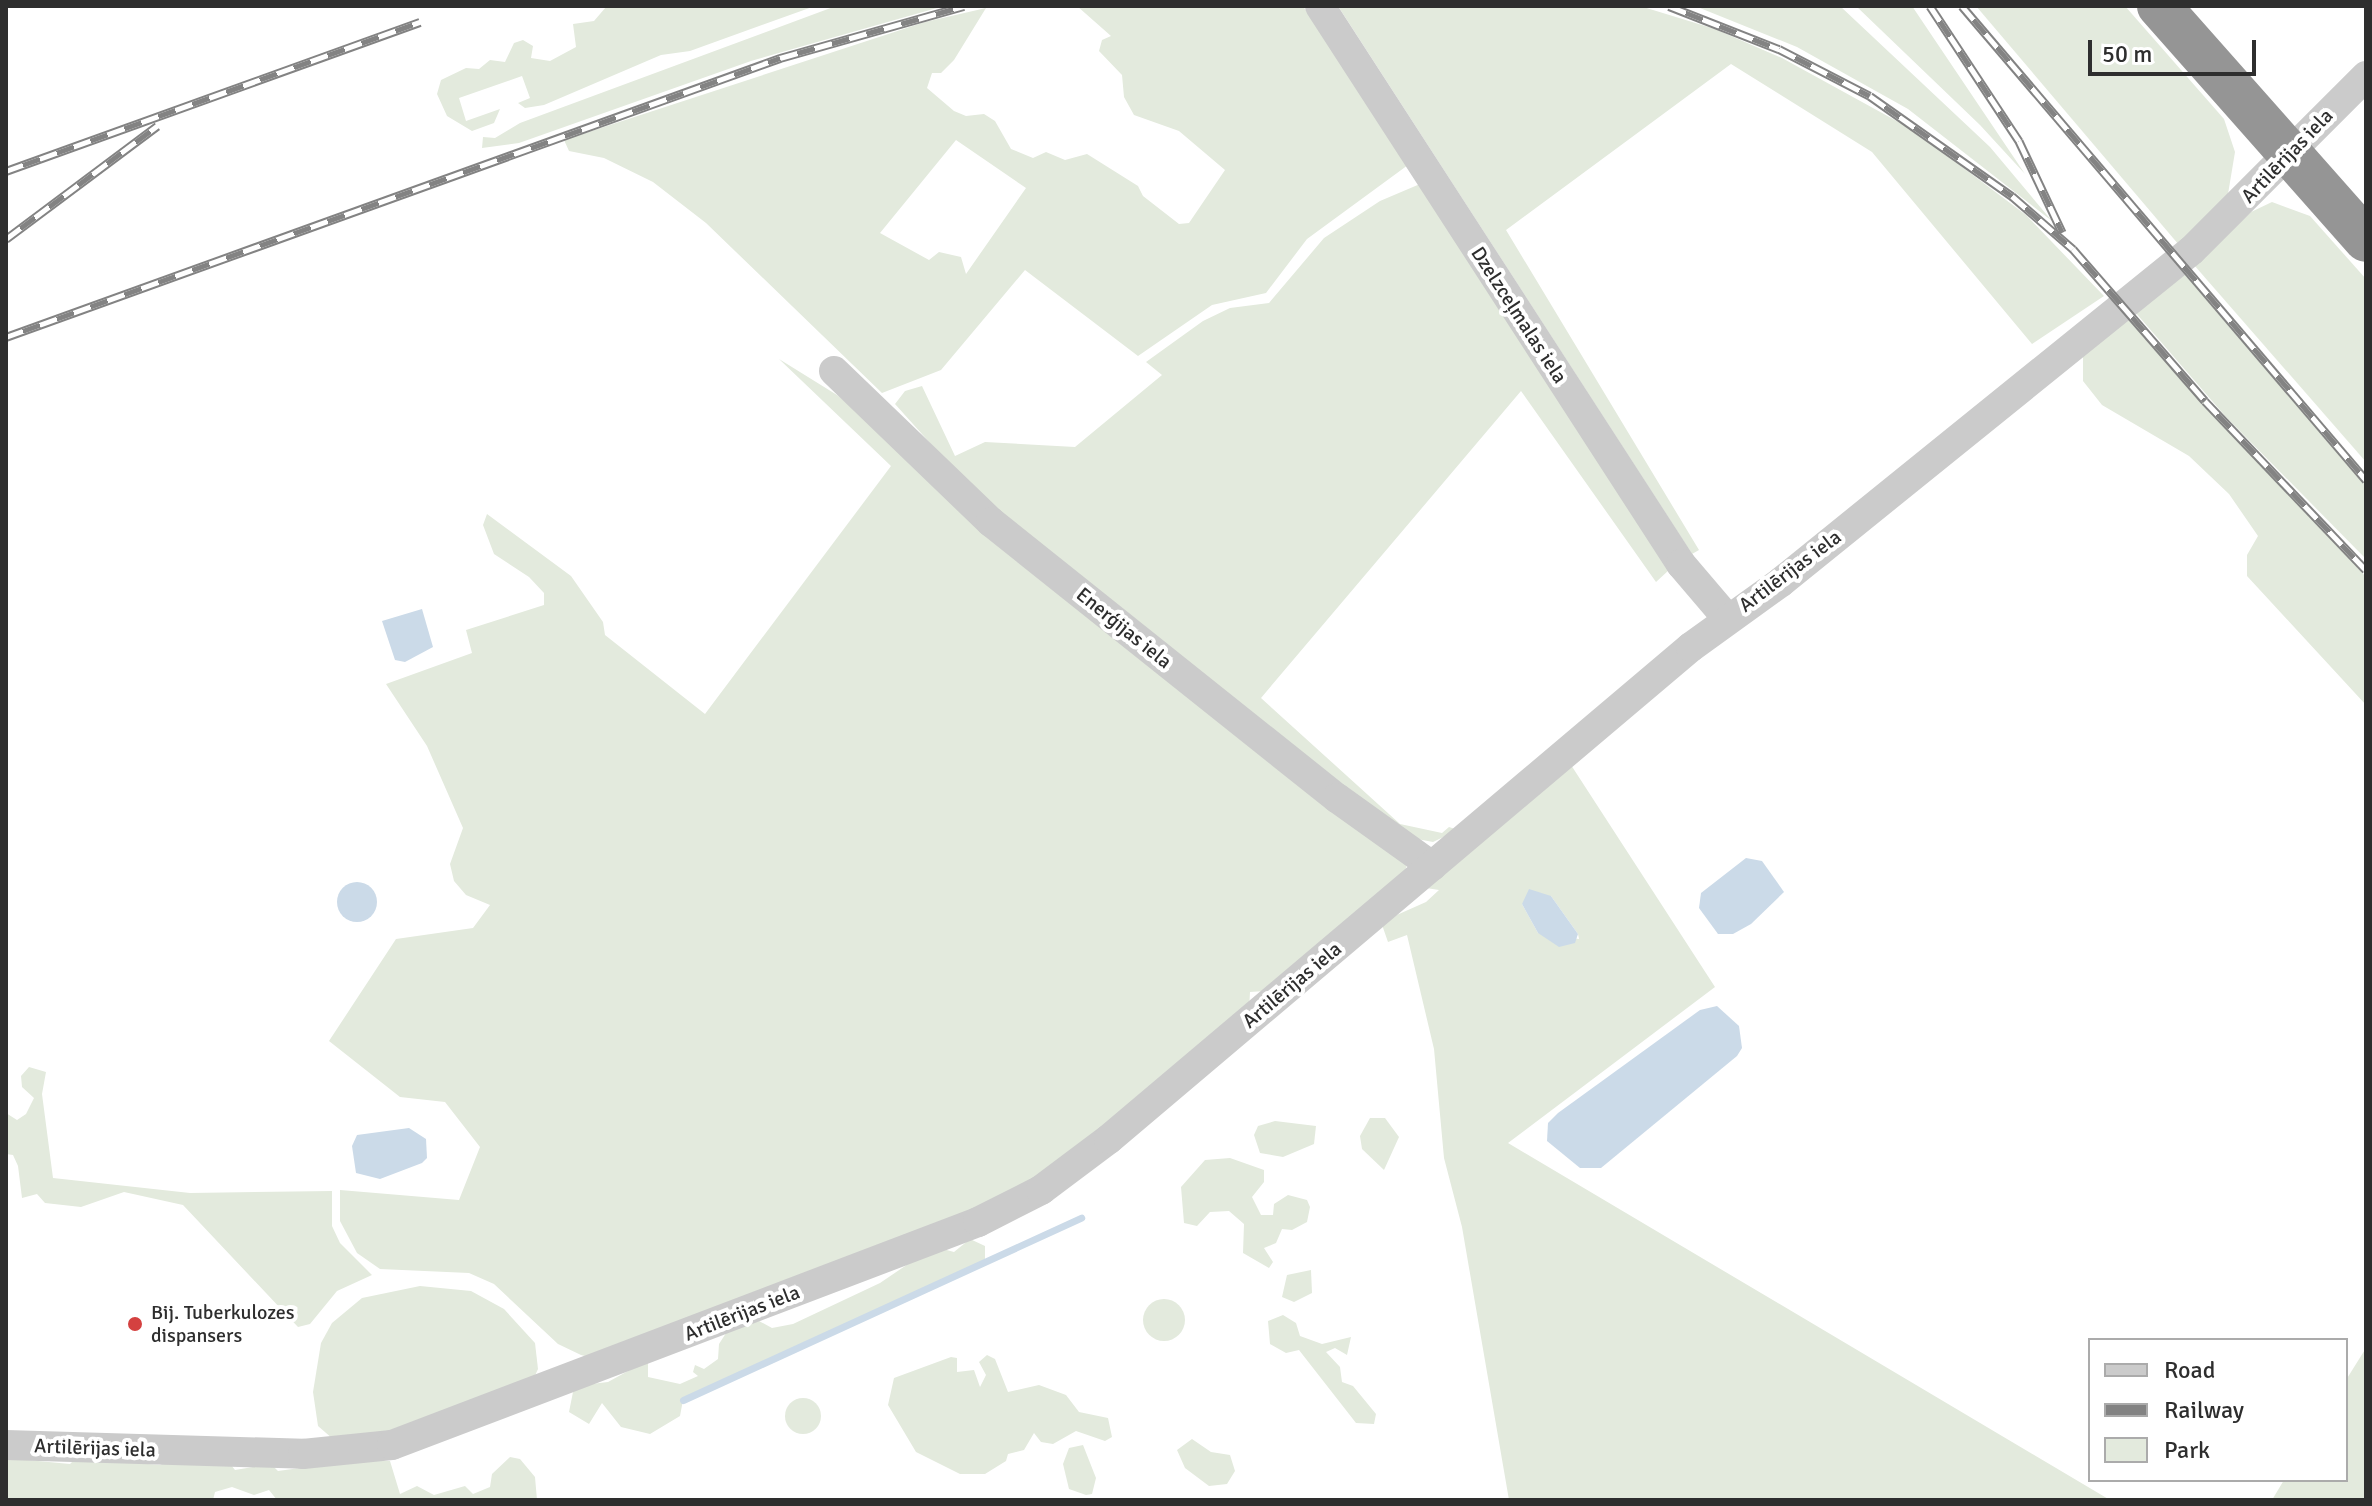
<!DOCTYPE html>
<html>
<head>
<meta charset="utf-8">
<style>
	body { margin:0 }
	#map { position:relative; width:2372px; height:1506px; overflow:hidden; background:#fff; font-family:Signika,sans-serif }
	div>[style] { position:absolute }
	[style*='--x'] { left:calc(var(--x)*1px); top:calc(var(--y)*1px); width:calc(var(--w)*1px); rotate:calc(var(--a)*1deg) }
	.green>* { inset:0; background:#e3eadd }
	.round { border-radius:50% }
	.water>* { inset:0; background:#cbdae8 }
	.stream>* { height:7px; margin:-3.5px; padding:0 3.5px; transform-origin:3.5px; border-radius:3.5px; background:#cbdae8 }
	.minor>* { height:30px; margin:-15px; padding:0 15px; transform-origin:15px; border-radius:15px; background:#cbcbcb }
	.highway>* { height:44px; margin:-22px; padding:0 22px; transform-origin:22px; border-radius:22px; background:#959595 }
	.rail>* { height:9px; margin-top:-4.5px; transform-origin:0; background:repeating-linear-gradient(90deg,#fff 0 18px,#838383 0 36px); box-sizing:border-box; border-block:2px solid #838383 }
	.dots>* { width:22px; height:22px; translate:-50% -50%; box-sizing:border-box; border:4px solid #fff; border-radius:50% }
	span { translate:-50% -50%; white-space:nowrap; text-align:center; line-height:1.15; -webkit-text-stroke:8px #fff; paint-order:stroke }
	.street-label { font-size:20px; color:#2e2e2e }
	.poi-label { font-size:20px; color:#2e2e2e }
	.left { translate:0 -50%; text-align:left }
	.frame { position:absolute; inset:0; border:8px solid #2e2e2e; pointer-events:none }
	.legend { position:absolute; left:2088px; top:1338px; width:260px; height:144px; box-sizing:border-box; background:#fff; border:2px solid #ababab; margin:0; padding:10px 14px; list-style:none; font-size:24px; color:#2e2e2e }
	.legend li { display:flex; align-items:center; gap:16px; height:40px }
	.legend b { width:40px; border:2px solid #ababab }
	.scale { position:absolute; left:2088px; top:40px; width:168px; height:36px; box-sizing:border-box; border:4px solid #2e2e2e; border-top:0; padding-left:10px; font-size:24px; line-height:28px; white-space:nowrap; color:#2e2e2e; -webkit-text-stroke:6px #fff; paint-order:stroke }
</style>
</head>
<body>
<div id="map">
	<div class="green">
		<i style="clip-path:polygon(815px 6px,690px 51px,661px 55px,544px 105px,525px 108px,518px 103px,530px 98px,522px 76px,459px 98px,466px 121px,500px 109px,494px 123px,472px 131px,447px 116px,437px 94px,441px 80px,466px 68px,479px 69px,490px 60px,505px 62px,514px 43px,523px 40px,533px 46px,531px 58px,550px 61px,576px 47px,573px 24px,594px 21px,606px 7px)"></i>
		<i style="clip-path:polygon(836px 6px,944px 6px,751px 61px,519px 143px,482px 148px,483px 137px,495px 138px,520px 123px)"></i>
		<i style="clip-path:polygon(evenodd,1077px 6px,1303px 6px,1408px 165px,1307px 239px,1266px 293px,1212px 305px,1138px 356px,1025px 270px,941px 370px,882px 393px,706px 223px,653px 182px,604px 158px,569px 151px,564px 140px,925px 22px,986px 8px,954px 60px,941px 73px,932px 73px,927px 88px,954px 111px,966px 116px,984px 114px,995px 121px,1011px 149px,1033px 158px,1046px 152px,1065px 160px,1087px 154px,1138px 186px,1143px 196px,1179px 224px,1189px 223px,1225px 170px,1179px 131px,1134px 115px,1124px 97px,1122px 75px,1099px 51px,1102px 40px,1111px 36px,1077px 6px,956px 140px,1026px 188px,966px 274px,961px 257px,939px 252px,929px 260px,880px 233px,956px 140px)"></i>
		<i style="clip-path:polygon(1338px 6px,1640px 6px,1715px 29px,1782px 58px,1913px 130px,2026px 215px,2104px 296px,2032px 344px,1872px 152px,1731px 64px,1506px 230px,1699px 550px,1692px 554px)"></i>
		<i style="clip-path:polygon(1695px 6px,1840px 6px,1990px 147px,2052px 221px,1908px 109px,1797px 47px)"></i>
		<i style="clip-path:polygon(1856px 6px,1912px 6px,2025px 174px,1980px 125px)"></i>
		<i style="clip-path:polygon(1976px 6px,2125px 6px,2224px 119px,2235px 152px,2227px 200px,2179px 245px)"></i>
		<i style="clip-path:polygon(1420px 184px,1669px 570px,1656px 582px,1521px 391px,1261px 698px,1400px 824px,1442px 833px,1449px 827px,1458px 830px,1433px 842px,1412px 838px,1392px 824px,974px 492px,895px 404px,905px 391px,922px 386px,955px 456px,985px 442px,1075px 447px,1162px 375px,1146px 362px,1203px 321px,1230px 308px,1269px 303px,1324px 238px,1380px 201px)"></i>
		<i style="clip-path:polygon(2272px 202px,2310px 216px,2366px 279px,2366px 462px,2194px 265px,2251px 212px)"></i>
		<i style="clip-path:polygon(2186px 274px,2366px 486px,2366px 559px,2226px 417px,2135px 312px)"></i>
		<i style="clip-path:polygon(2128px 316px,2366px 577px,2366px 705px,2247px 576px,2247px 555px,2258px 536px,2229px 494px,2189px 456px,2102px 405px,2083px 381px,2083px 354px)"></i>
		<i style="clip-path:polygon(779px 359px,837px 395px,1407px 865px,1404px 874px,1265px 991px,1250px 992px,1249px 1010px,1014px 1196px,593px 1358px,581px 1355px,558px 1344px,494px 1284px,469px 1273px,380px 1269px,357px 1253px,340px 1221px,340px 1190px,459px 1200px,480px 1147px,445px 1102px,400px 1097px,329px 1041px,396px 939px,473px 928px,490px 905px,466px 895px,454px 881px,450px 864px,463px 828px,427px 746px,386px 684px,472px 653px,466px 630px,544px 605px,544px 593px,529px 577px,494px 554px,483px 525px,487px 514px,571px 576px,603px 622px,605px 635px,705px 714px,891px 466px)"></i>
		<i style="clip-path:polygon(evenodd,1571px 765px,1715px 987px,1508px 1143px,2110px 1500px,1509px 1500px,1462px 1227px,1444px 1158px,1434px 1049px,1407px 935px,1388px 942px,1381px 922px,1426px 902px,1439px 890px,1426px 888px,1571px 765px,1551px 896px,1578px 934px,1579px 939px,1538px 933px,1522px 904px,1551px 896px)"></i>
		<i style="clip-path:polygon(29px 1067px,46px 1072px,42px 1094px,53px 1178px,190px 1193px,332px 1191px,332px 1226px,340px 1243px,372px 1275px,337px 1291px,310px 1324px,298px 1327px,183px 1205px,124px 1192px,81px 1207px,45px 1203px,37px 1194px,22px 1198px,18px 1166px,13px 1155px,6px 1154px,6px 1113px,17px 1120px,26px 1114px,34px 1098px,22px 1087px,21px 1076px)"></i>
		<i style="clip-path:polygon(1370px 1118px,1385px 1118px,1399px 1137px,1384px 1170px,1362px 1149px,1360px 1136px)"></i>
		<i style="clip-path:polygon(1275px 1121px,1316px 1126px,1314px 1144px,1283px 1157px,1260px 1153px,1254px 1135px,1258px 1126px)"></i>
		<i style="clip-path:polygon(1230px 1158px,1264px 1170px,1264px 1182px,1252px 1197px,1261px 1215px,1273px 1215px,1274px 1204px,1288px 1195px,1307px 1200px,1310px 1207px,1307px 1222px,1292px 1230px,1282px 1229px,1276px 1243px,1264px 1248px,1273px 1262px,1269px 1268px,1243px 1253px,1244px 1224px,1229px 1211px,1210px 1212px,1197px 1226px,1184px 1223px,1181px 1187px,1205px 1160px)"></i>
		<i style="clip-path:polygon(970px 1239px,985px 1246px,985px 1262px,683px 1400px,680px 1416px,650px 1434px,621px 1427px,602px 1403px,589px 1424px,569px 1412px,573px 1392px,583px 1385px,608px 1382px,648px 1360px,648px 1377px,680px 1384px,698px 1376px,693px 1372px,695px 1365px,704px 1369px,718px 1359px,719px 1344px,728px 1330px,759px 1321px,772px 1328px,793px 1324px,880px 1283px,911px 1262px,943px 1249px,954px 1252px)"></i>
		<i style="clip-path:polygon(1311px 1270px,1312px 1293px,1294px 1302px,1282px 1297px,1287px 1275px)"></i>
		<i style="clip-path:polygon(420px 1286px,471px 1291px,504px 1309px,535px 1343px,538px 1369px,533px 1380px,395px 1431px,333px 1439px,318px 1426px,313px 1392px,321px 1343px,332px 1323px,362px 1298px)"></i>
		<i class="round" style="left:1143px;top:1299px;width:42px;height:42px"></i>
		<i style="clip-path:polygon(1283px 1315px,1296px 1323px,1300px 1336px,1322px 1344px,1351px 1337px,1347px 1355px,1335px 1348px,1326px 1352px,1340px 1367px,1342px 1382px,1353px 1386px,1376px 1414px,1374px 1424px,1356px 1423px,1299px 1350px,1286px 1353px,1270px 1344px,1268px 1321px)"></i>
		<i style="clip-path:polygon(2366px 1348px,2366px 1500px,2272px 1500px,2284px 1480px,2346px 1480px,2346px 1380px)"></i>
		<i style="clip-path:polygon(987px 1355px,995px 1359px,1008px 1392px,1039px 1385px,1066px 1395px,1079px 1412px,1108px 1418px,1112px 1437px,1105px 1441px,1076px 1431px,1053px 1444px,1041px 1442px,1034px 1433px,1024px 1450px,1008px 1454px,1006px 1461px,985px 1474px,960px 1474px,916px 1452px,888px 1405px,894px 1378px,951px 1357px,957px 1358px,957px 1372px,974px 1370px,980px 1387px,986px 1375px,979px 1362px)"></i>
		<i class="round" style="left:785px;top:1398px;width:36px;height:36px"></i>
		<i style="clip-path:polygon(1192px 1439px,1211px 1452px,1230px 1455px,1235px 1471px,1227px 1484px,1209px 1486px,1185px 1468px,1177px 1450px)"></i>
		<i style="clip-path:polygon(1083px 1445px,1096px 1478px,1092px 1494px,1086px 1495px,1069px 1489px,1063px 1464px,1069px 1448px)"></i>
		<i style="clip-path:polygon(510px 1457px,520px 1459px,535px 1477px,537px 1500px,277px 1500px,269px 1490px,254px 1495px,232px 1487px,215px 1492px,213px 1500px,6px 1500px,6px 1458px,70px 1464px,76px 1458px,160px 1465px,168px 1461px,231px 1465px,235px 1470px,271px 1464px,278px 1471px,350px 1461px,390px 1461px,400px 1494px,417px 1486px,434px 1495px,465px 1486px,473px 1494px,490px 1487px,492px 1474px)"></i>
	</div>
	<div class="water">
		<i style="clip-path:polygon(422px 609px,433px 647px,405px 662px,395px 660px,382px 621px)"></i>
		<i style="clip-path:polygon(1746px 858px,1762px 861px,1784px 892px,1751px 924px,1733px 934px,1718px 934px,1699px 908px,1701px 893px)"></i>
		<i class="round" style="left:337px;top:882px;width:40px;height:40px"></i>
		<i style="clip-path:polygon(1529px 889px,1551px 896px,1578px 934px,1575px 943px,1559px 947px,1538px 933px,1522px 904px)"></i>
		<i style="clip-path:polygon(1717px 1006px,1739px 1026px,1742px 1048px,1737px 1056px,1601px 1168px,1580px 1168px,1547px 1141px,1548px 1123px,1558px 1113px,1700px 1010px)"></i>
		<i style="clip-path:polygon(409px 1128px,426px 1139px,427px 1158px,422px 1163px,380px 1179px,356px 1173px,352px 1146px,357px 1135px)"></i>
	</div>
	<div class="stream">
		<i style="--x:683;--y:1400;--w:438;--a:-24.6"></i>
	</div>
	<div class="minor">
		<i style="--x:1320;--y:6;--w:665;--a:57.1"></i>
		<i style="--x:1681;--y:564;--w:71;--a:49.6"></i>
		<i style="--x:834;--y:371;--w:218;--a:43.9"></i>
		<i style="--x:991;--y:522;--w:443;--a:38.6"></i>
		<i style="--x:1337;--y:798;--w:117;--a:35.6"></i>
		<i style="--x:6;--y:1445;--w:297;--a:1.7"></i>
		<i style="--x:303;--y:1454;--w:89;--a:-5.8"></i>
		<i style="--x:392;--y:1445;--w:627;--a:-20.83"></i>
		<i style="--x:978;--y:1222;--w:71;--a:-26.9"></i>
		<i style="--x:1041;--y:1190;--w:85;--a:-36.9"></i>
		<i style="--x:1109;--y:1139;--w:762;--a:-40.21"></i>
		<i style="--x:1691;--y:647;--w:111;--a:-35.8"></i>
		<i style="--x:1781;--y:582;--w:528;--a:-38.93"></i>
		<i style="--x:2192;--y:250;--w:246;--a:-45"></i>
	</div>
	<div class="highway">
		<i style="--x:2159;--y:6;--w:312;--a:48.5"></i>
	</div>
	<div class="rail">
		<i style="--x:1669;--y:6;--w:118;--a:21.4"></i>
		<i style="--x:1779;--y:49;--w:102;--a:27.3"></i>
		<i style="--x:1870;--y:96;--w:174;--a:35.2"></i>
		<i style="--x:2012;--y:196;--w:81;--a:41"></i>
		<i style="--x:2073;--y:249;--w:201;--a:49"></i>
		<i style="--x:2205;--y:401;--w:233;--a:46.4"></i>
		<i style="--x:1930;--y:6;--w:162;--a:56.6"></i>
		<i style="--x:2019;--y:141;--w:101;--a:64.7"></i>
		<i style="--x:1962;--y:6;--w:623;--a:49.56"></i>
		<i style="--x:6;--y:171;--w:440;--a:-19.8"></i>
		<i style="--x:6;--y:239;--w:189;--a:-36.8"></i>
		<i style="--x:6;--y:337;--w:823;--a:-19.82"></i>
		<i style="--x:780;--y:58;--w:191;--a:-15.8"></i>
	</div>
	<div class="dots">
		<i style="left:135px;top:1324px;background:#d44140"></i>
	</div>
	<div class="street-label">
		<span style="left:2287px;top:156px;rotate:-46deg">Artilērijas iela</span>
		<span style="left:1519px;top:315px;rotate:57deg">Dzelzceļmalas iela</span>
		<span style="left:1790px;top:571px;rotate:-37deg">Artilērijas iela</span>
		<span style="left:1124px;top:628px;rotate:39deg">Enerģijas iela</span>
		<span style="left:1292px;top:985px;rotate:-40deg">Artilērijas iela</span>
		<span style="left:742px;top:1313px;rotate:-21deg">Artilērijas iela</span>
		<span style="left:95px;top:1448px;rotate:2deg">Artilērijas iela</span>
	</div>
	<div class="poi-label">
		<span class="left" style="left:151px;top:1324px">Bij. Tuberkulozes<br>dispansers</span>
	</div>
	<div class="frame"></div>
	<ul class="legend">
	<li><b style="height:10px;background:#cbcbcb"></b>Road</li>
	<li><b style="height:10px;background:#838383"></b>Railway</li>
	<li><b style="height:22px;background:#e3eadd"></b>Park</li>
	</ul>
	<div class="scale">50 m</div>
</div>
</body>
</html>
